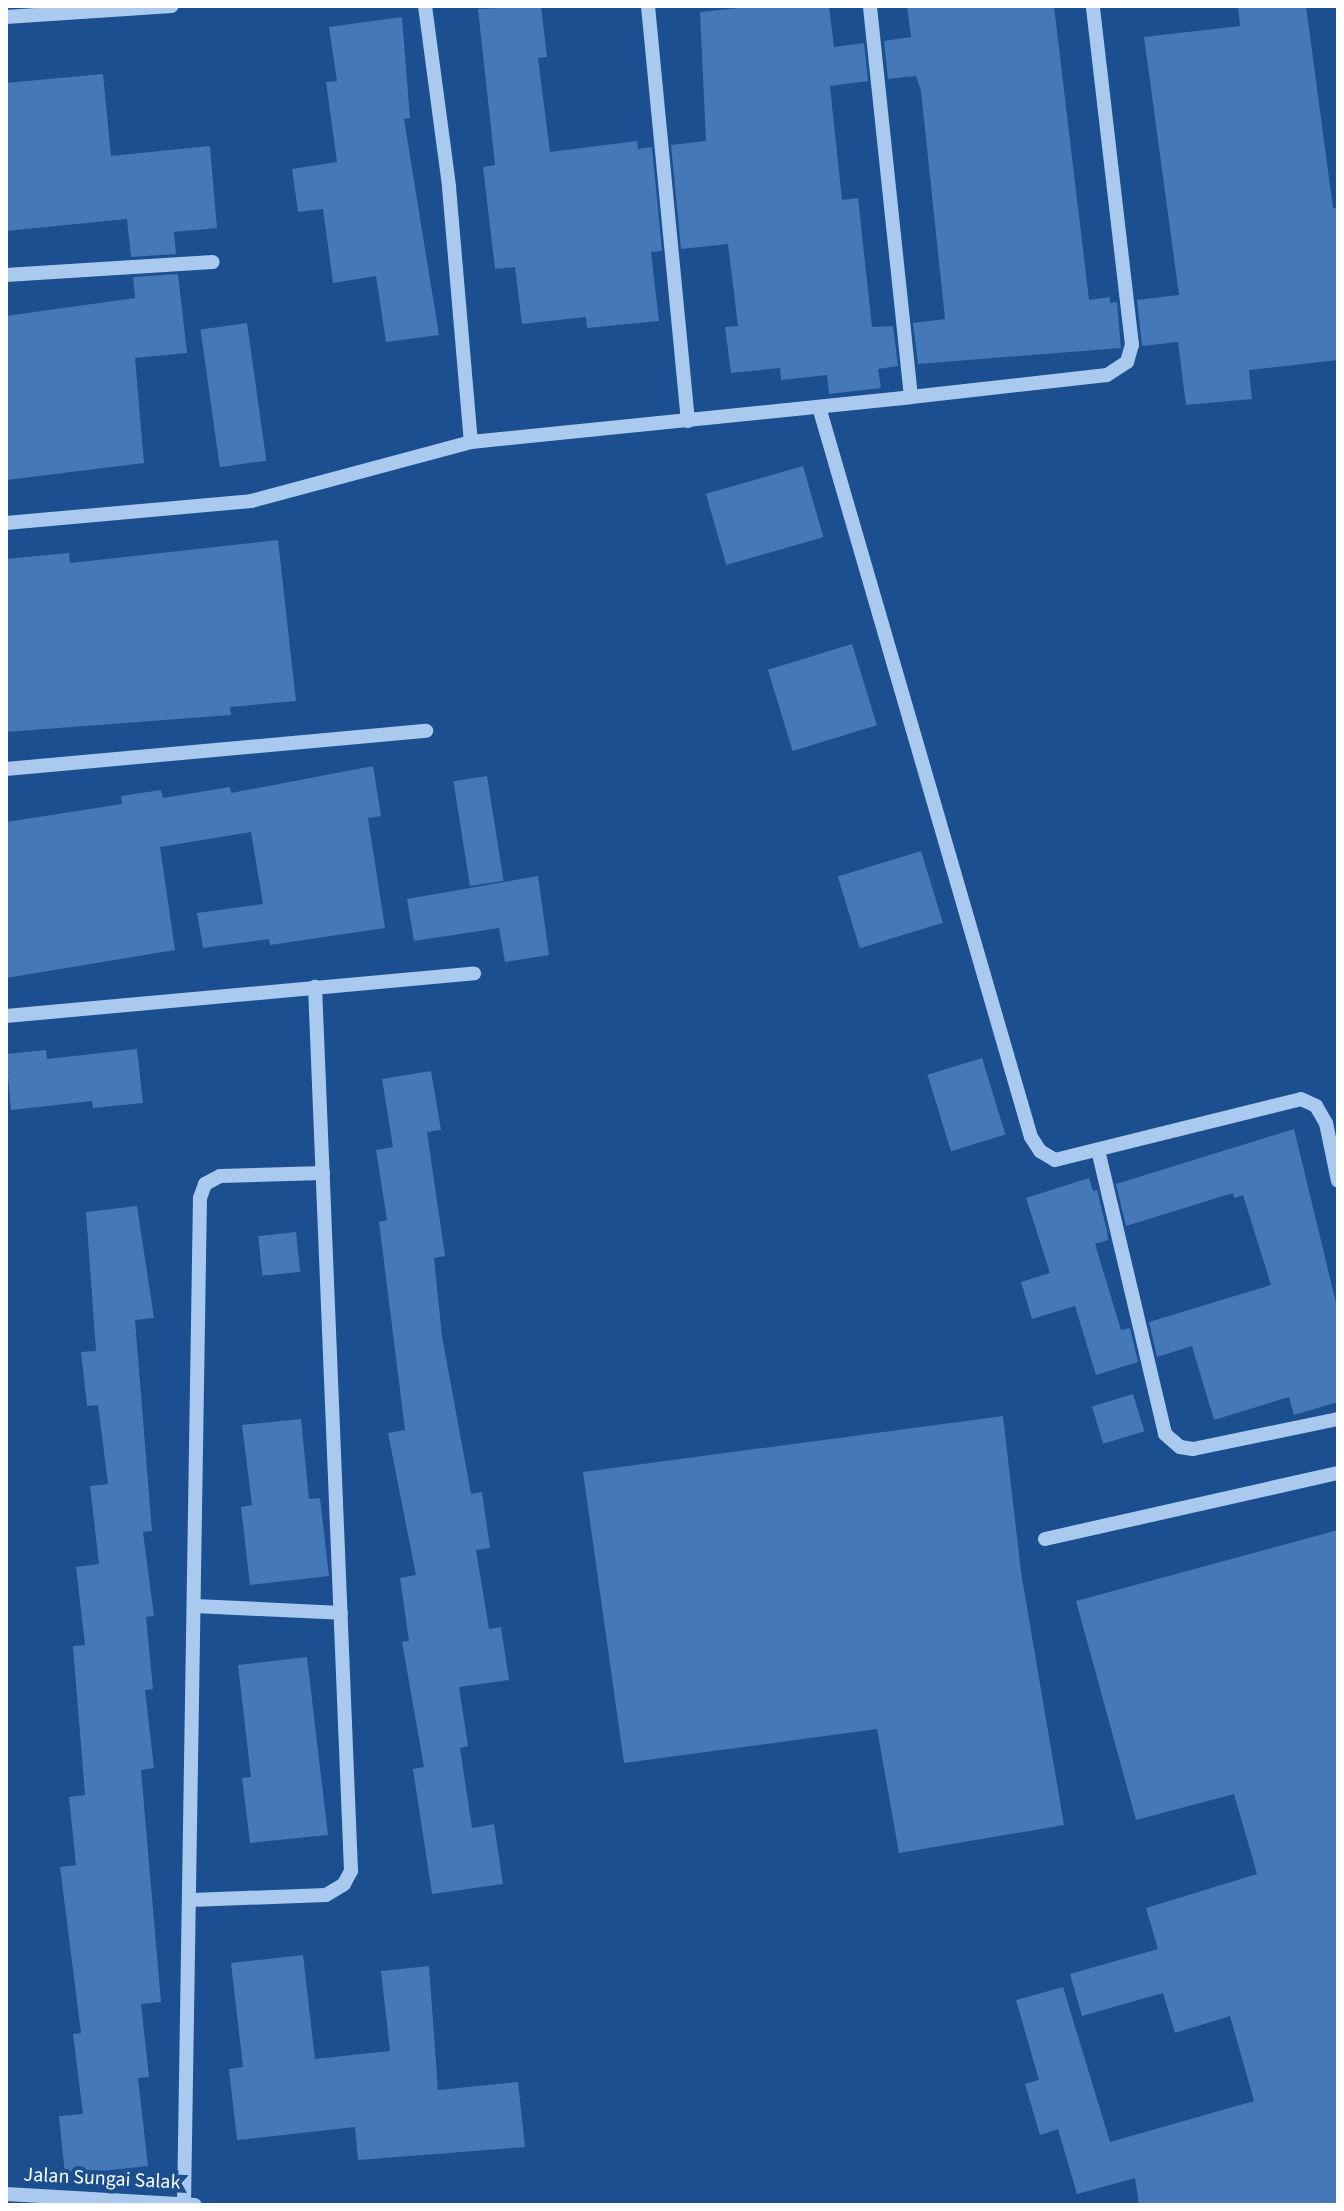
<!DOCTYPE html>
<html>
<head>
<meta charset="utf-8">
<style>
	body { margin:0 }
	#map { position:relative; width:1344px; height:2211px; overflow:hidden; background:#1b4f8f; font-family:"Source Sans 3",sans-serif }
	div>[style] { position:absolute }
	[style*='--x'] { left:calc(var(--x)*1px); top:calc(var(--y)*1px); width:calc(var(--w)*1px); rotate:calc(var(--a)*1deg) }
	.building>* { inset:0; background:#4478b7; transform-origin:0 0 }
	.minor>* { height:14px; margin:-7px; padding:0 7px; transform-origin:7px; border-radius:7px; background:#a9c9ee }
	span { translate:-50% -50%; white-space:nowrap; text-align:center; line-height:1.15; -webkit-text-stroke:8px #1b4f8f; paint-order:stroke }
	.street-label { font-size:20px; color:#fff }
	.frame { position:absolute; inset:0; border:8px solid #fff; pointer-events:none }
</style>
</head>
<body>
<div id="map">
	<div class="building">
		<i style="clip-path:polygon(541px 6px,547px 57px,538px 58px,550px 152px,637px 141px,638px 149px,652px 147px,662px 251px,651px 252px,659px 321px,587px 328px,586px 317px,522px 324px,515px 267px,495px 269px,483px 167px,495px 165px,478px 9px)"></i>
		<i style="clip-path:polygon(758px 6px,829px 6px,834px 47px,864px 43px,868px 81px,830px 86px,842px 200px,858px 198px,872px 327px,893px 326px,898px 366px,878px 369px,881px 388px,829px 394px,827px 375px,781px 380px,780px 368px,731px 373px,725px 327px,738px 326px,728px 244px,681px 249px,671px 145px,706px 141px,700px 12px)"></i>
		<i style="clip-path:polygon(907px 6px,1054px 6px,1089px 300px,1110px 297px,1110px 303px,1117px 302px,1121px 348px,918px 364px,913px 323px,945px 319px,921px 91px,916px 76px,888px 79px,884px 41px,911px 37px)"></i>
		<i style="clip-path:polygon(1238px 6px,1306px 6px,1333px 208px,1338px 208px,1338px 360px,1249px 370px,1252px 399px,1186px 405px,1178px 342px,1142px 346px,1137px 300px,1179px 295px,1144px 37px,1240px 26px)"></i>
		<i style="clip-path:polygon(402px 17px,410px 118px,404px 119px,439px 335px,386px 342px,376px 276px,333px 283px,323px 209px,298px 212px,292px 169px,337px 162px,326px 82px,337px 81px,329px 27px)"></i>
		<i style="clip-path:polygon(103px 74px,111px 156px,210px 146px,217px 228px,174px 232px,176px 254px,131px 257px,127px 219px,6px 231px,6px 83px)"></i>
		<i style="clip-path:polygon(178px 274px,187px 353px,135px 358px,144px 463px,6px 480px,6px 316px,135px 298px,133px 277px)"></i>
		<i style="left:247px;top:323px;width:139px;height:47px;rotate:82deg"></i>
		<i style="left:803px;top:466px;width:74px;height:101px;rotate:74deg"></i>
		<i style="clip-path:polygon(278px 540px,296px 701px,230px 707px,231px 715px,6px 732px,6px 559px,69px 553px,70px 563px)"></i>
		<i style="left:852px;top:644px;width:85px;height:88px;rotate:73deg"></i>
		<i style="clip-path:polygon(373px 766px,381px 816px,368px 818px,385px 928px,270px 945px,269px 939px,203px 948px,197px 913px,263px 904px,251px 832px,160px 847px,175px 950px,6px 978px,6px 822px,122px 804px,121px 796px,161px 790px,163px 798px,230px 787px,231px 793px)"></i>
		<i style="left:487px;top:776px;width:106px;height:34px;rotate:81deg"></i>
		<i style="left:921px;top:851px;width:75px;height:87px;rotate:73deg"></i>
		<i style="clip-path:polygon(538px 876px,549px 955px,505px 962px,499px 928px,414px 941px,407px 899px)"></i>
		<i style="clip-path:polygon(137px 1049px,143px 1103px,93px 1108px,92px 1101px,11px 1110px,6px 1054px,46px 1050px,47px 1059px)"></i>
		<i style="left:982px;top:1058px;width:80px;height:57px;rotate:73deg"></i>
		<i style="clip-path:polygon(431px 1071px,441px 1130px,427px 1132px,445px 1256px,434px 1258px,442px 1336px,471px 1494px,482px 1492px,490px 1548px,476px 1550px,489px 1629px,501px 1627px,509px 1680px,459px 1687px,468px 1746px,460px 1748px,472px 1828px,494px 1824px,503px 1884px,432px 1894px,413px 1769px,424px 1767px,402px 1642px,409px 1641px,400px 1578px,416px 1575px,388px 1433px,405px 1430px,379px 1222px,387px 1220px,376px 1150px,393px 1147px,382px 1079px)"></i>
		<i style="clip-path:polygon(1294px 1129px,1338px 1311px,1338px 1402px,1294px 1415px,1289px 1397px,1214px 1420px,1192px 1346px,1157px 1357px,1149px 1322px,1271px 1285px,1243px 1195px,1234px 1198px,1233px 1193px,1126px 1226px,1116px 1184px)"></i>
		<i style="clip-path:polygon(1089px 1178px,1093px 1191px,1097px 1190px,1107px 1231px,1108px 1240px,1095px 1244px,1121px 1330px,1130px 1328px,1138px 1362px,1096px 1375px,1075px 1306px,1032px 1319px,1021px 1282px,1050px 1273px,1026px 1198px)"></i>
		<i style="clip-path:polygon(137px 1206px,154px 1318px,135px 1320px,152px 1531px,143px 1532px,154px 1616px,146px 1617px,153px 1689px,145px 1690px,154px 1768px,141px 1770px,161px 2002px,141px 2004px,149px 2077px,138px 2078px,148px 2166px,65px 2175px,59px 2116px,83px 2114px,73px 2034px,81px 2033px,60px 1867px,76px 1865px,69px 1797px,85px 1795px,73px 1646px,85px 1645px,76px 1567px,99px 1564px,90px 1486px,108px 1484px,98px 1405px,87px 1406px,81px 1352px,96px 1351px,86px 1212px)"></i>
		<i style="left:296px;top:1232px;width:40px;height:38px;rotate:84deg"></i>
		<i style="left:1133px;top:1394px;width:39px;height:43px;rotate:73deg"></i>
		<i style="clip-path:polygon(1003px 1416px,1021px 1572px,1064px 1825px,899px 1853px,877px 1729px,624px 1763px,583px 1472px)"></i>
		<i style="clip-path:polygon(301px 1419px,309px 1499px,320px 1498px,329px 1576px,250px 1585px,241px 1507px,252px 1505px,242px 1425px)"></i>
		<i style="clip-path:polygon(1338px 1530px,1338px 2205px,1139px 2205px,1135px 2178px,1077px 2194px,1058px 2129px,1040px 2135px,1025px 2084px,1039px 2080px,1016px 2000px,1063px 1987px,1110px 2142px,1254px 2101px,1230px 2016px,1175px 2033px,1163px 1993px,1082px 2016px,1070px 1974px,1158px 1949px,1146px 1908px,1257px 1874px,1234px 1794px,1136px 1820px,1076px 1601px)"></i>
		<i style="clip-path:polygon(307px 1657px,328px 1835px,250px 1843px,242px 1778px,251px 1777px,238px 1665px)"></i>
		<i style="clip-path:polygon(303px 1955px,315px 2059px,390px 2051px,381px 1971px,429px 1966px,438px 2090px,518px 2082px,525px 2147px,358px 2160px,355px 2127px,237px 2140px,229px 2069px,243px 2067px,231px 1963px)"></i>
	</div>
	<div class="minor">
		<i style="--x:425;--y:6;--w:183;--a:82.4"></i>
		<i style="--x:449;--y:187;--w:256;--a:85.1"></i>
		<i style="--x:471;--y:442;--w:442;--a:-5.8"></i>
		<i style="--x:911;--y:397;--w:393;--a:-96"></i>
		<i style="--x:648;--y:6;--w:417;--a:84.5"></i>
		<i style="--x:6;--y:17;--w:166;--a:-3.8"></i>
		<i style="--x:6;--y:275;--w:207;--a:-3.6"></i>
		<i style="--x:911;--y:397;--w:197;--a:-6.4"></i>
		<i style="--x:1107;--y:375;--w:24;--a:-33"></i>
		<i style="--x:1127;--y:362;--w:18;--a:-74"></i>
		<i style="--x:1132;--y:345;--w:341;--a:-96.6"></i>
		<i style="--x:819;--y:407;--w:760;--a:73.81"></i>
		<i style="--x:1031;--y:1137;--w:17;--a:57"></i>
		<i style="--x:1040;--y:1151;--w:17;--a:31"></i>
		<i style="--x:1055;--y:1160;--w:253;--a:-13.9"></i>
		<i style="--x:1301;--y:1099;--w:17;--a:25"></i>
		<i style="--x:1316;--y:1106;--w:20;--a:60"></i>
		<i style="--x:1326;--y:1123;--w:59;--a:78.3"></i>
		<i style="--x:6;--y:523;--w:246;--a:-5.1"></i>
		<i style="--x:251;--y:501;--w:228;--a:-15"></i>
		<i style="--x:6;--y:769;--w:422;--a:-5.2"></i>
		<i style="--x:6;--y:1016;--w:470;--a:-5.2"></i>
		<i style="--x:1098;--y:1150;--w:292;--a:76.7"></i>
		<i style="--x:1165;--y:1434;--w:20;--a:41"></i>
		<i style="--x:1180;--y:1447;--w:13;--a:9"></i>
		<i style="--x:1193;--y:1449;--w:148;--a:-11.7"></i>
		<i style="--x:1045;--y:1539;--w:300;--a:-12.7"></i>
		<i style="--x:195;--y:1606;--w:146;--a:2.7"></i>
		<i style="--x:191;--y:1900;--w:135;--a:-2.1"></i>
		<i style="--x:326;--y:1895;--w:21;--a:-31"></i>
		<i style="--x:344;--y:1884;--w:15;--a:-62"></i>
		<i style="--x:351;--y:1871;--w:885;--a:-92.33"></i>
		<i style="--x:6;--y:2194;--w:189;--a:3.3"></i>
		<i style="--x:184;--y:2204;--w:1006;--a:-89.09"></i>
		<i style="--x:200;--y:1198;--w:15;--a:-70"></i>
		<i style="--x:205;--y:1184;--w:17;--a:-28"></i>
		<i style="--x:220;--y:1176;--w:103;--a:-1.7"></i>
	</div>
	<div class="street-label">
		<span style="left:102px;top:2179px;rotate:3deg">Jalan Sungai Salak</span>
	</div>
	<div class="frame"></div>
</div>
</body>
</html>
